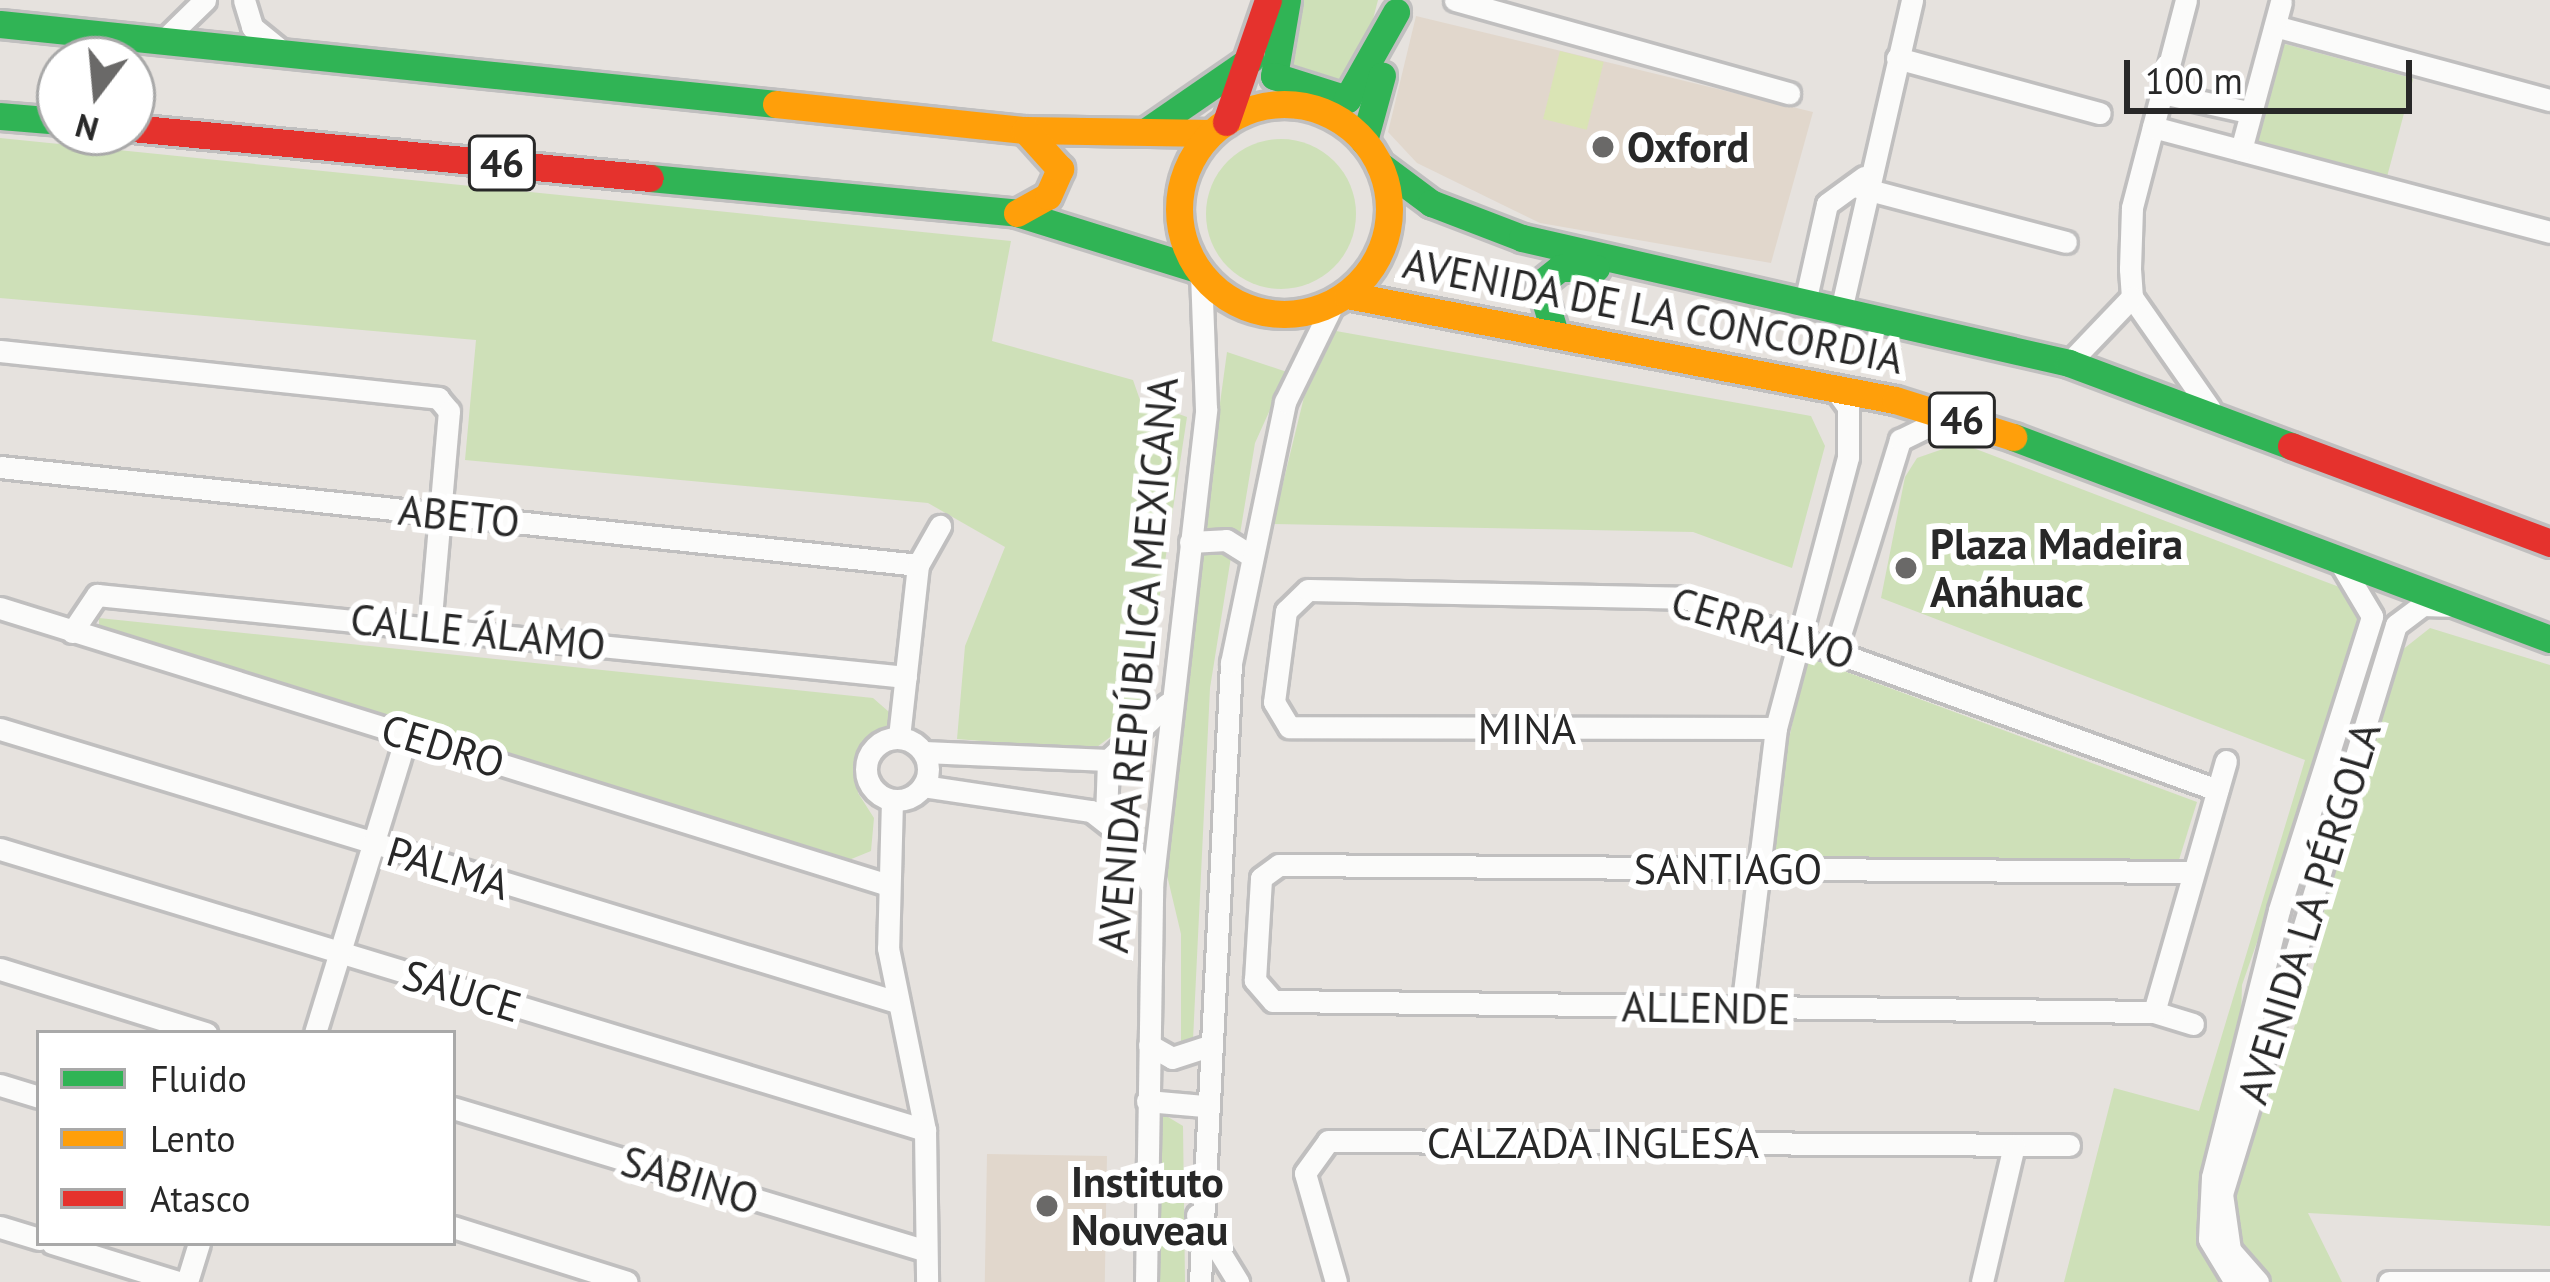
<!DOCTYPE html>
<html>
<head>
<meta charset="utf-8">
<style>
	body { margin:0 }
	#map { position:relative; width:2550px; height:1282px; overflow:hidden; background:#e6e2de; font-family:"PT Sans",sans-serif }
	div>[style] { position:absolute }
	[style*='--x'] { left:calc(var(--x)*1px); top:calc(var(--y)*1px); width:calc(var(--w)*1px); rotate:calc(var(--a)*1deg) }
	.education>* { inset:0; background:#e1d7cc; transform-origin:0 0 }
	.green>* { inset:0; background:#cee0b8; transform-origin:0 0 }
	.round { border-radius:50% }
	.pitch>* { inset:0; background:#dae4b5; transform-origin:0 0 }
	.roads { filter:drop-shadow(3px 0 #c0bfbf) drop-shadow(-3px 0 #c0bfbf) drop-shadow(0 3px #c0bfbf) drop-shadow(0 -3px #c0bfbf) }
	.street>* { height:21px; margin:-10.5px; padding:0 10.5px; transform-origin:10.5px; border-radius:10.5px; background:#fbfbfa }
	.street>.ring { margin:-10.5px; padding:0; box-sizing:content-box; background:none; border:21px solid #fbfbfa; border-radius:50% }
	.fast>* { height:27px; margin:-13.5px; padding:0 13.5px; transform-origin:13.5px; border-radius:13.5px; background:#30b455 }
	.slow>* { height:27px; margin:-13.5px; padding:0 13.5px; transform-origin:13.5px; border-radius:13.5px; background:#ff9f0a }
	.slow>.ring { margin:-13.5px; padding:0; box-sizing:content-box; background:none; border:27px solid #ff9f0a; border-radius:50% }
	.jam>* { height:27px; margin:-13.5px; padding:0 13.5px; transform-origin:13.5px; border-radius:13.5px; background:#e5322d }
	.dots>* { width:33px; height:33px; translate:-50% -50%; box-sizing:border-box; border:6px solid #fff; border-radius:50% }
	span { translate:-50% -50%; white-space:nowrap; text-align:center; line-height:1.15; -webkit-text-stroke:12px #fff; paint-order:stroke }
	.shield-label span { padding:3px 9px; background:#fff; border:3px solid; border-radius:9px; -webkit-text-stroke-width:0 }
	.shield-label { font-size:39px; color:#282828; font-weight:700 }
	.poi-label { font-size:42px; color:#282828; font-weight:700 }
	.left { translate:0 -50%; text-align:left }
	.street-label { font-size:42px; color:#282828 }
	.legend { position:absolute; left:36px; top:1030px; width:420px; height:216px; box-sizing:border-box; background:#fff; border:3px solid #a9a9a9; margin:0; padding:15px 21px; list-style:none; font-size:36px; color:#282828 }
	.legend li { display:flex; align-items:center; gap:24px; height:60px }
	.legend b { width:60px; border:3px solid #a9a9a9 }
	.north { position:absolute; left:36px; top:36px; width:120px; height:120px; box-sizing:border-box; background:#fff; border:3px solid #a9a9a9; border-radius:50%; rotate:196deg; font-size:33px; font-weight:700; line-height:48px; text-align:center; color:#282828 }
	.north::after { content:''; display:block; margin:auto; width:42px; height:54px; background:#6a6968; clip-path:polygon(50% 0,100% 100%,50% 72%,0 100%) }
	.scale { position:absolute; left:2124px; top:60px; width:288px; height:54px; box-sizing:border-box; border:6px solid #282828; border-top:0; padding-left:15px; font-size:36px; line-height:42px; white-space:nowrap; color:#282828; -webkit-text-stroke:9px #fff; paint-order:stroke }
</style>
</head>
<body>
<div id="map">
	<div class="education">
		<i style="clip-path:polygon(1416px 16px,1813px 112px,1771px 263px,1540px 223px,1417px 163px,1388px 132px)"></i>
		<i style="left:987px;top:1154px;width:120px;height:128px;rotate:1deg"></i>
	</div>
	<div class="green">
		<i style="clip-path:polygon(1293px 0,1378px 0,1353px 96px,1282px 77px)"></i>
		<i style="left:2281px;top:43px;width:137px;height:102px;rotate:15deg"></i>
		<i style="clip-path:polygon(0 138px,1011px 241px,992px 341px,1133px 380px,1140px 400px,1187px 417px,1142px 713px,1093px 750px,957px 739px,965px 646px,1005px 547px,928px 503px,465px 460px,476px 340px,0 298px)"></i>
		<i class="round" style="left:1206px;top:139px;width:150px;height:150px"></i>
		<i style="clip-path:polygon(1336px 331px,1811px 416px,1825px 446px,1792px 568px,1693px 532px,1273px 524px,1304px 397px)"></i>
		<i style="clip-path:polygon(1227px 352px,1287px 372px,1255px 443px,1240px 534px,1203px 527px)"></i>
		<i style="clip-path:polygon(1960px 443px,2355px 593px,2366px 630px,2242px 985px,2240px 1054px,2203px 1179px,2199px 1240px,2220px 1282px,2064px 1282px,2114px 1088px,2199px 1111px,2305px 760px,1881px 598px,1905px 477px,1917px 458px)"></i>
		<i style="clip-path:polygon(1220px 548px,1231px 557px,1210px 688px,1193px 1040px,1181px 1048px,1181px 934px,1166px 871px,1188px 637px,1203px 552px)"></i>
		<i style="clip-path:polygon(99px 618px,873px 698px,896px 718px,864px 750px,858px 793px,874px 818px,871px 851px,844px 862px,99px 635px)"></i>
		<i style="clip-path:polygon(2430px 628px,2550px 665px,2550px 1226px,2308px 1213px,2342px 1282px,2268px 1282px,2236px 1249px,2229px 1201px,2298px 1017px,2325px 929px,2323px 889px,2392px 658px)"></i>
		<i style="clip-path:polygon(1806px 657px,2197px 802px,2178px 863px,1765px 855px)"></i>
		<i style="clip-path:polygon(1158px 1111px,1183px 1126px,1185px 1282px,1152px 1282px)"></i>
	</div>
	<div class="pitch">
		<i style="left:1560px;top:51px;width:45px;height:70px;rotate:14deg"></i>
	</div>
	<div class="roads">
		<div class="street">
			<i style="--x:244;--y:0;--w:28;--a:73"></i>
			<i style="--x:252;--y:27;--w:40;--a:39"></i>
			<i style="--x:1455;--y:0;--w:347;--a:15.6"></i>
			<i style="--x:2186;--y:0;--w:215;--a:104.6"></i>
			<i style="--x:2132;--y:208;--w:61;--a:91.9"></i>
			<i style="--x:2130;--y:269;--w:28;--a:86"></i>
			<i style="--x:2132;--y:297;--w:136;--a:55.1"></i>
			<i style="--x:2275;--y:26;--w:285;--a:15.1"></i>
			<i style="--x:165;--y:39;--w:56;--a:-44.3"></i>
			<i style="--x:1897;--y:58;--w:210;--a:15.2"></i>
			<i style="--x:2162;--y:93;--w:88;--a:12.5"></i>
			<i style="--x:2153;--y:127;--w:411;--a:14.8"></i>
			<i style="--x:2241;--y:150;--w:153;--a:-74.9"></i>
			<i style="--x:1858;--y:187;--w:215;--a:14.8"></i>
			<i style="--x:1806;--y:298;--w:96;--a:-77.4"></i>
			<i style="--x:1827;--y:204;--w:46;--a:-36.1"></i>
			<i style="--x:1842;--y:306;--w:314;--a:-77.1"></i>
			<i style="--x:0;--y:351;--w:441;--a:6.1"></i>
			<i style="--x:438;--y:398;--w:17;--a:50"></i>
			<i style="--x:449;--y:411;--w:217;--a:95"></i>
			<i style="--x:2069;--y:363;--w:91;--a:-46.3"></i>
			<i style="--x:0;--y:467;--w:923;--a:6.09"></i>
			<i style="--x:1190;--y:542;--w:36;--a:-3"></i>
			<i style="--x:1226;--y:540;--w:25;--a:32"></i>
			<i style="--x:0;--y:608;--w:927;--a:17.32"></i>
			<i style="--x:72;--y:632;--w:45;--a:-56"></i>
			<i style="--x:97;--y:595;--w:813;--a:5.79"></i>
			<i style="--x:1836;--y:648;--w:218;--a:-72.9"></i>
			<i style="--x:1900;--y:440;--w:50;--a:-26.1"></i>
			<i style="--x:1776;--y:728;--w:487;--a:-179.9"></i>
			<i style="--x:1289;--y:727;--w:29;--a:-121"></i>
			<i style="--x:1274;--y:702;--w:92;--a:-82.5"></i>
			<i style="--x:1286;--y:611;--w:30;--a:-44"></i>
			<i style="--x:1308;--y:590;--w:377;--a:1.2"></i>
			<i style="--x:1685;--y:598;--w:566;--a:19.84"></i>
			<i style="--x:0;--y:729;--w:938;--a:16.93"></i>
			<i style="--x:899;--y:737;--w:173;--a:-83.7"></i>
			<i style="--x:918;--y:565;--w:45;--a:-60.6"></i>
			<i class="ring" style="left:866px;top:738px;width:41px;height:41px"></i>
			<i style="--x:924;--y:752;--w:184;--a:2.5"></i>
			<i style="--x:1108;--y:760;--w:81;--a:-43.5"></i>
			<i style="--x:923;--y:786;--w:170;--a:8.5"></i>
			<i style="--x:1091;--y:811;--w:39;--a:38"></i>
			<i style="--x:1122;--y:835;--w:58;--a:59.9"></i>
			<i style="--x:892;--y:800;--w:148;--a:91.5"></i>
			<i style="--x:888;--y:948;--w:186;--a:78.5"></i>
			<i style="--x:925;--y:1130;--w:152;--a:89.2"></i>
			<i style="--x:1106;--y:818;--w:58;--a:-88"></i>
			<i style="--x:0;--y:849;--w:967;--a:16.9"></i>
			<i style="--x:0;--y:969;--w:216;--a:17.3"></i>
			<i style="--x:1742;--y:1009;--w:283;--a:-83.1"></i>
			<i style="--x:1776;--y:728;--w:280;--a:-75.1"></i>
			<i style="--x:1848;--y:457;--w:50;--a:-90"></i>
			<i style="--x:1848;--y:407;--w:27;--a:-126"></i>
			<i style="--x:2154;--y:1012;--w:261;--a:-74"></i>
			<i style="--x:2193;--y:1024;--w:41;--a:-162.9"></i>
			<i style="--x:2154;--y:1012;--w:881;--a:-179.28"></i>
			<i style="--x:1273;--y:1001;--w:28;--a:-131"></i>
			<i style="--x:1255;--y:980;--w:102;--a:-86.6"></i>
			<i style="--x:1261;--y:878;--w:22;--a:-36"></i>
			<i style="--x:1279;--y:865;--w:914;--a:0.44"></i>
			<i style="--x:315;--y:1033;--w:313;--a:-72.9"></i>
			<i style="--x:1149;--y:1045;--w:26;--a:29"></i>
			<i style="--x:1172;--y:1058;--w:38;--a:-18"></i>
			<i style="--x:0;--y:1085;--w:41;--a:17.1"></i>
			<i style="--x:1147;--y:1101;--w:57;--a:5"></i>
			<i style="--x:453;--y:1108;--w:494;--a:16.8"></i>
			<i style="--x:1197;--y:1215;--w:79;--a:58.5"></i>
			<i style="--x:0;--y:1227;--w:41;--a:17.1"></i>
			<i style="--x:453;--y:1227;--w:182;--a:17.5"></i>
			<i style="--x:52;--y:1243;--w:132;--a:17.2"></i>
			<i style="--x:187;--y:1282;--w:41;--a:-72.9"></i>
			<i style="--x:1146;--y:1282;--w:396;--a:-89.1"></i>
			<i style="--x:1152;--y:886;--w:480;--a:-83.5"></i>
			<i style="--x:1206;--y:409;--w:136;--a:-92.1"></i>
			<i style="--x:1200;--y:1282;--w:620;--a:-87.13"></i>
			<i style="--x:1231;--y:663;--w:267;--a:-78.3"></i>
			<i style="--x:1285;--y:402;--w:111;--a:-63.9"></i>
			<i style="--x:1336;--y:1282;--w:113;--a:-105.9"></i>
			<i style="--x:1305;--y:1173;--w:39;--a:-54"></i>
			<i style="--x:1328;--y:1141;--w:741;--a:0.31"></i>
			<i style="--x:1982;--y:1282;--w:140;--a:-76.8"></i>
			<i style="--x:2235;--y:1282;--w:50;--a:-121.2"></i>
			<i style="--x:2209;--y:1239;--w:62;--a:-87.2"></i>
			<i style="--x:2212;--y:1177;--w:275;--a:-75.9"></i>
			<i style="--x:2279;--y:910;--w:308;--a:-72.4"></i>
			<i style="--x:2372;--y:616;--w:66;--a:-120.8"></i>
			<i style="--x:2258;--y:1282;--w:43;--a:-131.2"></i>
			<i style="--x:2230;--y:1250;--w:57;--a:-98.1"></i>
			<i style="--x:2222;--y:1194;--w:595;--a:-73"></i>
			<i style="--x:2396;--y:625;--w:34;--a:-37"></i>
			<i style="--x:2423;--y:605;--w:25;--a:2"></i>
			<i style="--x:2389;--y:1282;--w:160;--a:0"></i>
		</div>
		<div class="fast">
			<i style="--x:1287;--y:0;--w:77;--a:99.7"></i>
			<i style="--x:1274;--y:76;--w:77;--a:17.5"></i>
			<i style="--x:1347;--y:99;--w:100;--a:-60.6"></i>
			<i style="--x:0;--y:24;--w:780;--a:5.89"></i>
			<i style="--x:0;--y:116;--w:60;--a:4.8"></i>
			<i style="--x:1148;--y:130;--w:125;--a:-34.6"></i>
			<i style="--x:1364;--y:141;--w:68;--a:-74.7"></i>
			<i style="--x:1380;--y:165;--w:64;--a:36.7"></i>
			<i style="--x:1431;--y:203;--w:97;--a:21"></i>
			<i style="--x:1522;--y:238;--w:561;--a:12.87"></i>
			<i style="--x:2069;--y:363;--w:237;--a:20.5"></i>
			<i style="--x:650;--y:178;--w:369;--a:5.4"></i>
			<i style="--x:1017;--y:213;--w:189;--a:17.3"></i>
			<i style="--x:1553;--y:327;--w:45;--a:-106.8"></i>
			<i style="--x:1540;--y:284;--w:26;--a:-39"></i>
			<i style="--x:1560;--y:268;--w:36;--a:0"></i>
			<i style="--x:2013;--y:437;--w:574;--a:20.61"></i>
		</div>
		<div class="slow">
			<i style="--x:776;--y:104;--w:250;--a:6"></i>
			<i style="--x:1025;--y:130;--w:186;--a:0.9"></i>
			<i class="ring" style="left:1179px;top:104px;width:183px;height:183px"></i>
			<i style="--x:1017;--y:213;--w:35;--a:-29"></i>
			<i style="--x:1048;--y:196;--w:30;--a:-66"></i>
			<i style="--x:1060;--y:169;--w:52;--a:-131.9"></i>
			<i style="--x:1347;--y:295;--w:558;--a:10.85"></i>
			<i style="--x:1895;--y:400;--w:124;--a:17.4"></i>
		</div>
		<div class="jam">
			<i style="--x:1226;--y:122;--w:129;--a:-71"></i>
			<i style="--x:132;--y:128;--w:520;--a:5.51"></i>
			<i style="--x:2291;--y:446;--w:277;--a:20.5"></i>
		</div>
	</div>
	<div class="dots">
		<i style="left:1603px;top:147px;background:#6a6968"></i>
		<i style="left:1906px;top:568px;background:#6a6968"></i>
		<i style="left:1047px;top:1206px;background:#6a6968"></i>
	</div>
	<div class="shield-label">
		<span style="left:502px;top:163px">46</span>
		<span style="left:1962px;top:420px">46</span>
	</div>
	<div class="poi-label">
		<span class="left" style="left:1627px;top:147px">Oxford</span>
		<span class="left" style="left:1930px;top:568px">Plaza Madeira<br>Anáhuac</span>
		<span class="left" style="left:1071px;top:1206px">Instituto<br>Nouveau</span>
	</div>
	<div class="street-label">
		<span style="left:1653px;top:311px;rotate:11deg">AVENIDA DE LA CONCORDIA</span>
		<span style="left:459px;top:516px;rotate:6deg">ABETO</span>
		<span style="left:1763px;top:628px;rotate:17deg">CERRALVO</span>
		<span style="left:478px;top:632px;rotate:6deg">CALLE ÁLAMO</span>
		<span style="left:1138px;top:665px;rotate:-85deg">AVENIDA REPÚBLICA MEXICANA</span>
		<span style="left:1527px;top:729px">MINA</span>
		<span style="left:443px;top:746px;rotate:17deg">CEDRO</span>
		<span style="left:448px;top:868px;rotate:17deg">PALMA</span>
		<span style="left:1728px;top:869px">SANTIAGO</span>
		<span style="left:2309px;top:913px;rotate:-73deg">AVENIDA LA PÉRGOLA</span>
		<span style="left:462px;top:991px;rotate:17deg">SAUCE</span>
		<span style="left:1706px;top:1008px;rotate:1deg">ALLENDE</span>
		<span style="left:1593px;top:1143px">CALZADA INGLESA</span>
		<span style="left:690px;top:1180px;rotate:17deg">SABINO</span>
	</div>
	<ul class="legend">
	<li><b style="height:15px;background:#30b455"></b>Fluido</li>
	<li><b style="height:15px;background:#ff9f0a"></b>Lento</li>
	<li><b style="height:15px;background:#e5322d"></b>Atasco</li>
	</ul>
	<div class="north">N</div>
	<div class="scale">100 m</div>
</div>
</body>
</html>
